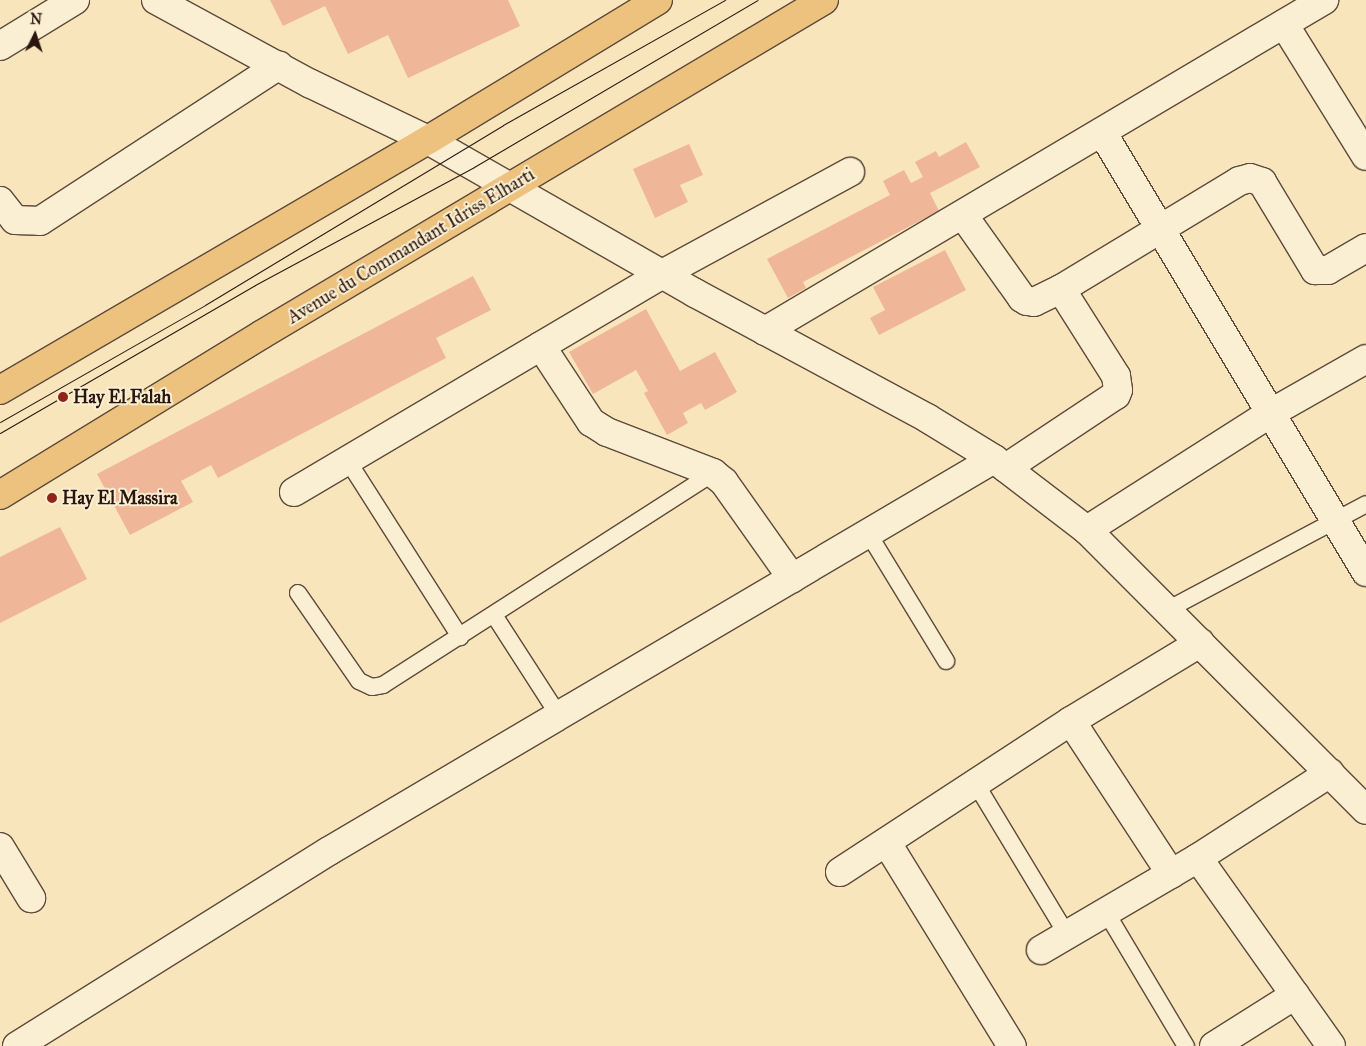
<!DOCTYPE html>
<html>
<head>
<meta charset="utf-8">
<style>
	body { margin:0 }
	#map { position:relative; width:1366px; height:1046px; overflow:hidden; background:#f8e5bb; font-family:"IM FELL Great Primer",serif }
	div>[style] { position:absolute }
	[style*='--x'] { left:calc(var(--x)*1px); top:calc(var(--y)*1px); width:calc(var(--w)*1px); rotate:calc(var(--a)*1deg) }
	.building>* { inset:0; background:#efb798 }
	.roads { filter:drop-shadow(1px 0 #5e4a3a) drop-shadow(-1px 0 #5e4a3a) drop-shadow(0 1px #5e4a3a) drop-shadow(0 -1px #5e4a3a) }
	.service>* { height:16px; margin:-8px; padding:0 8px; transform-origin:8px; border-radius:8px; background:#faeed3 }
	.minor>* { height:28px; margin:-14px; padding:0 14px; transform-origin:14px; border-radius:14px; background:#faeed3 }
	.primary>* { height:28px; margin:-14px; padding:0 14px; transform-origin:14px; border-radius:14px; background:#ecc27e }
	.tram>* { height:1px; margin:-0.5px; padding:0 0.5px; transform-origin:0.5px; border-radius:0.5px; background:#2a160f }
	.dots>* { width:14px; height:14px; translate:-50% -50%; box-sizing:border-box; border:2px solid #faeed3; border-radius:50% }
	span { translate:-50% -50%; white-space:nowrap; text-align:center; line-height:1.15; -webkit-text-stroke:4px #faeed3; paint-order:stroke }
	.street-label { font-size:18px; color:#2a160f }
	.poi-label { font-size:18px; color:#2a160f; font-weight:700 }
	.left { translate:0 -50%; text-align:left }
	.north { position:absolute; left:10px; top:10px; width:50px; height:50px; -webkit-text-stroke:4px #faeed3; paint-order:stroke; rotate:4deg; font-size:14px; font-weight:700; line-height:20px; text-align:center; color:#2a160f }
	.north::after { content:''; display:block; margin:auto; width:18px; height:22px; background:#2a160f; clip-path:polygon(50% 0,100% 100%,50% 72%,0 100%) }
</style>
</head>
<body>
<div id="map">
	<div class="building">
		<i style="clip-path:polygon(270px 0,508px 0,520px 26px,408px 78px,388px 35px,348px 54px,325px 6px,283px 26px)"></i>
		<i style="clip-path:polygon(966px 142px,980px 167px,930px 193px,939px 211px,803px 282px,806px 288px,788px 298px,767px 259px,890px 195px,883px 181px,904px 170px,911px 183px,923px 177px,915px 162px,936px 151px,939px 157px)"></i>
		<i style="clip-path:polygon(689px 144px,703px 175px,680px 185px,688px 202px,655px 218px,633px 169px)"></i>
		<i style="clip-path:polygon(945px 250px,966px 290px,879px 335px,870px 318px,885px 310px,873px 287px)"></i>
		<i style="clip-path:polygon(473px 276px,491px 310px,436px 338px,446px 358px,218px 478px,211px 465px,181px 481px,193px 502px,130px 535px,97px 474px)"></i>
		<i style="clip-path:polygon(646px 309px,680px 371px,715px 352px,737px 392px,705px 410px,701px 403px,683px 413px,688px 423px,667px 435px,644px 393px,648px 391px,636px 370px,593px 394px,569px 352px)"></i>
		<i style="clip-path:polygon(60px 527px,87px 579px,0 623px,0 557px)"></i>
	</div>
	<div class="roads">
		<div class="service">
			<i style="--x:348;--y:461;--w:209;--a:57.5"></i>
			<i style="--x:868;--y:533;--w:150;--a:58.6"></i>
			<i style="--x:298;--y:593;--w:107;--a:55.3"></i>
			<i style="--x:359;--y:681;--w:14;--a:25"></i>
			<i style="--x:372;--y:687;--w:11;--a:-10"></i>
			<i style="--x:383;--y:685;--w:392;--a:-32.7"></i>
			<i style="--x:1167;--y:610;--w:225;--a:-28"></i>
			<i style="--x:494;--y:615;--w:120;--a:57.2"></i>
			<i style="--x:976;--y:784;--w:176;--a:58.9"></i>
			<i style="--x:1106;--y:912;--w:156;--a:59.2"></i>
		</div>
		<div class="minor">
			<i style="--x:156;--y:0;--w:176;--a:28.5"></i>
			<i style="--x:311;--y:84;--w:130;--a:25.6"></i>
			<i style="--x:428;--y:140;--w:308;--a:29.8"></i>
			<i style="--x:695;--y:293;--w:264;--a:28.3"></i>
			<i style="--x:927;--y:418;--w:79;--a:31.5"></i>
			<i style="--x:994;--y:459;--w:117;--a:37.4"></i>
			<i style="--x:1087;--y:530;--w:395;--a:45.1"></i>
			<i style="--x:1284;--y:24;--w:155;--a:58.2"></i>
			<i style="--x:0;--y:46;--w:88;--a:-31.5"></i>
			<i style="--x:1102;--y:132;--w:513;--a:59.04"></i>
			<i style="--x:0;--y:201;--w:24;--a:52"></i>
			<i style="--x:15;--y:220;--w:25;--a:2"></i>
			<i style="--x:40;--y:221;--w:285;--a:-33.1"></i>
			<i style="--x:963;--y:215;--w:102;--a:54.6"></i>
			<i style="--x:1022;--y:298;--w:6;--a:31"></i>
			<i style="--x:1027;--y:301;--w:7;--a:8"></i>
			<i style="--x:1034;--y:302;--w:30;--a:-26"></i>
			<i style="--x:1061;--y:289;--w:208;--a:-31.2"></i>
			<i style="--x:1239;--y:181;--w:11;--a:-15"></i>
			<i style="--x:1250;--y:178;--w:13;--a:18"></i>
			<i style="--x:1262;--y:182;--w:103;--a:58.9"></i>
			<i style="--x:1315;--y:270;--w:13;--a:0"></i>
			<i style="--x:1328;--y:270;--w:44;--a:-30.1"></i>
			<i style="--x:765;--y:331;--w:650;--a:-30.63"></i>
			<i style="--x:541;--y:346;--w:91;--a:56.7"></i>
			<i style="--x:591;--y:422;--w:19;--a:32"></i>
			<i style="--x:607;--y:432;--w:114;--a:21.1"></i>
			<i style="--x:713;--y:473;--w:14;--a:39"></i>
			<i style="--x:724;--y:482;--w:118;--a:54.7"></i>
			<i style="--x:1006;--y:468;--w:132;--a:-33.6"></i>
			<i style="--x:1116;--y:395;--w:5;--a:-68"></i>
			<i style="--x:1118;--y:390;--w:14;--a:-98"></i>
			<i style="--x:1116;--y:376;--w:103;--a:-122.3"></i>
			<i style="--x:294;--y:492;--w:428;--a:-30.6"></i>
			<i style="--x:662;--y:274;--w:214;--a:-28.5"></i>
			<i style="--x:1087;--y:530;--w:218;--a:-32.5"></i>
			<i style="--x:1271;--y:413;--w:109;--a:-29.6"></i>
			<i style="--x:1071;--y:721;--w:183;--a:56.8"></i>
			<i style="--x:887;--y:843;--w:238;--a:58.4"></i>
			<i style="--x:0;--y:847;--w:60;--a:58.7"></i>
			<i style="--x:1198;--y:858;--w:230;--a:54.7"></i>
			<i style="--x:840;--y:872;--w:276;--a:-33.2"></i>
			<i style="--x:1071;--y:721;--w:151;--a:-31.2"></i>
			<i style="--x:1041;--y:950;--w:182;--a:-30.4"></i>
			<i style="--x:1198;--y:858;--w:157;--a:-32.8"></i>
			<i style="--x:17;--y:1046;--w:368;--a:-32"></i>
			<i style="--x:329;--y:851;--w:772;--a:-30.52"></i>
			<i style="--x:1214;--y:1046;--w:96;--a:-32.2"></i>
		</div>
		<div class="primary">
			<i style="--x:0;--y:390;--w:496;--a:-30.3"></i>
			<i style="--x:428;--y:140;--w:269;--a:-31.3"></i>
			<i style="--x:0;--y:495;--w:306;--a:-31.5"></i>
			<i style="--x:261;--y:335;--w:655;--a:-30.75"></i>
		</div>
	</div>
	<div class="tram">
		<i style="--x:0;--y:422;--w:236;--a:-29.7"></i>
		<i style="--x:205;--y:305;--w:348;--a:-31.1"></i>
		<i style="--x:503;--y:125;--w:255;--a:-29.4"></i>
		<i style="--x:0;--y:433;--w:295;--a:-30.1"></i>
		<i style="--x:255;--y:285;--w:249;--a:-28.3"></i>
		<i style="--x:474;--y:167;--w:329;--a:-30.5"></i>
	</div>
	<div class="dots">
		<i style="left:63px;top:397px;background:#8f2418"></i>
		<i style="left:52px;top:498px;background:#8f2418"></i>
	</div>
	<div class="street-label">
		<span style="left:411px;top:246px;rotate:-31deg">Avenue du Commandant Idriss Elharti</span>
	</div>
	<div class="poi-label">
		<span class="left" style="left:73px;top:397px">Hay El Falah</span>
		<span class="left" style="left:62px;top:498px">Hay El Massira</span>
	</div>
	<div class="north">N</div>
</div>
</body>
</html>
